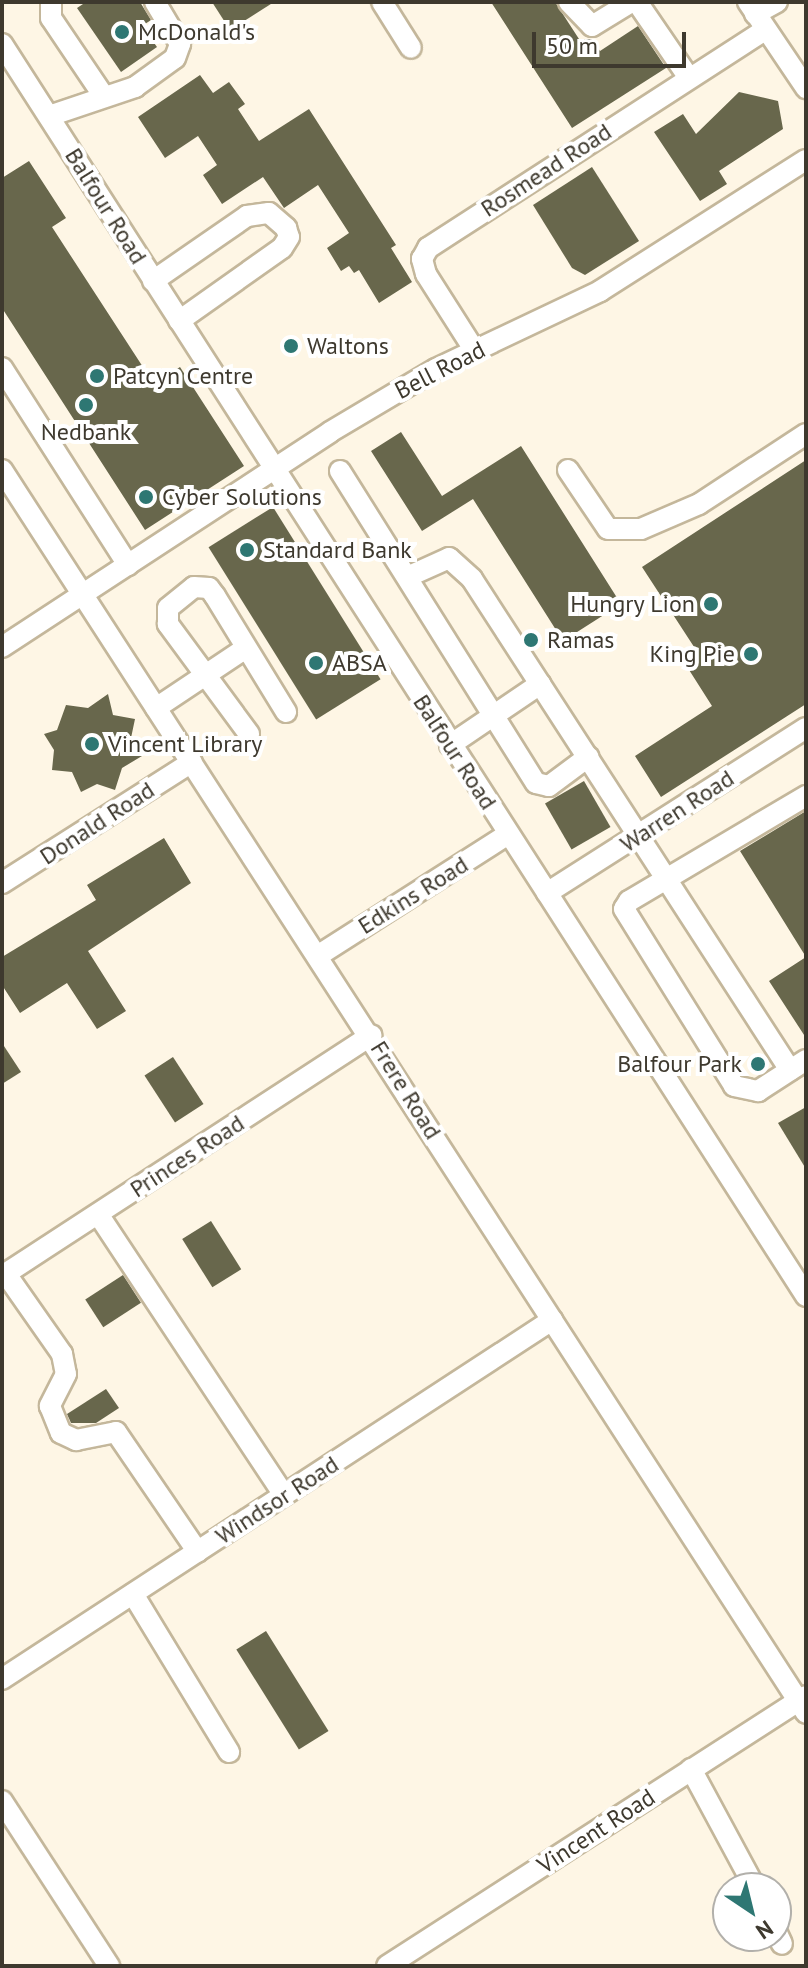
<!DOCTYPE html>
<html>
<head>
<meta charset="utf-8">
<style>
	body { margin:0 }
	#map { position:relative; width:808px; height:1968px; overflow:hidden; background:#fef6e5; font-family:"PT Sans",sans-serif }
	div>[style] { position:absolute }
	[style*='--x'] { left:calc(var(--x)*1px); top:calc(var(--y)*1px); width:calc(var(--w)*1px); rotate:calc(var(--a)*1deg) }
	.building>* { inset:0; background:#68674c; transform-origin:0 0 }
	.roads { filter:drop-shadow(2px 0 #c4b79b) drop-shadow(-2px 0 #c4b79b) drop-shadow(0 2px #c4b79b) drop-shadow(0 -2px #c4b79b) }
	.minor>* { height:20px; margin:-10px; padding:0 10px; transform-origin:10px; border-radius:10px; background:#fff }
	.dots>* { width:22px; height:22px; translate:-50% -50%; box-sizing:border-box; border:4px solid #fff; border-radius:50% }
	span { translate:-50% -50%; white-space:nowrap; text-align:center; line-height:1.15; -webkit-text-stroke:8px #fff; paint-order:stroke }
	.poi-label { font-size:24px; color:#3e392e }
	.left { translate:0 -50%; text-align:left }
	.right { translate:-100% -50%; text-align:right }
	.street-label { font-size:24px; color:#3e392e }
	.frame { position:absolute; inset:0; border:4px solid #3e392e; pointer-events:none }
	.north { position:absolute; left:712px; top:1872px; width:80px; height:80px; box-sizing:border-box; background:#fff; border:2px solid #b2b0ab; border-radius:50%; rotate:145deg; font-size:22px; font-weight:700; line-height:32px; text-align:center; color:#3e392e }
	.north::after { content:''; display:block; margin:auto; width:28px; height:36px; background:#2e7773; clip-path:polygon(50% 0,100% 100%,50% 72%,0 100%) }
	.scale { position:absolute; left:532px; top:32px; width:154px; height:36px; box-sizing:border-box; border:4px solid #3e392e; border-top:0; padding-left:10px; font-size:24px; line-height:28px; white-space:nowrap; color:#3e392e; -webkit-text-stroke:6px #fff; paint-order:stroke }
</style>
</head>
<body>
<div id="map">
	<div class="building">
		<i style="clip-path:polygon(86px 2px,140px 2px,151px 20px,142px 26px,157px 47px,121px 72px,77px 8px)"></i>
		<i style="clip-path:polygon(212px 2px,274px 2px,230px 30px)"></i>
		<i style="clip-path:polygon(491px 2px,555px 2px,579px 39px,592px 39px,600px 51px,638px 26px,666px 68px,572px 128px)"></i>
		<i style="clip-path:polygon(200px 75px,213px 93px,229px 82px,245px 104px,238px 109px,259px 141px,309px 109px,396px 245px,391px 248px,412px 282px,379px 303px,359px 270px,354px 273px,349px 266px,341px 271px,327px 248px,349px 233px,318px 185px,284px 208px,263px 177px,222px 204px,203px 175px,217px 165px,198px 136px,165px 158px,138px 117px)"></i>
		<i style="clip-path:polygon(739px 92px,778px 101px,783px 129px,719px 171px,727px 184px,700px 201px,654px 132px,683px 114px,696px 134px)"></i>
		<i style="clip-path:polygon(29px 161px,66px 218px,52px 227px,154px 384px,180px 367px,244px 466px,145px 530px,2px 308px,2px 178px)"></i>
		<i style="clip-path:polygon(592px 167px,639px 241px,585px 275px,572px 268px,533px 205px)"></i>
		<i style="clip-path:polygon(401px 432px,442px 496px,521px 446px,621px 604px,563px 641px,473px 499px,422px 531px,371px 451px)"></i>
		<i style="clip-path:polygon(806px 460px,806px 704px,661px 797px,635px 756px,712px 706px,684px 662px,698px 653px,642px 567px)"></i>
		<i style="left:273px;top:507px;width:203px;height:76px;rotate:58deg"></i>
		<i style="clip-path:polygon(108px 694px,113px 715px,135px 719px,131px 738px,142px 756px,122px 768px,115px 790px,97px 784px,81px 792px,72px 772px,52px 770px,54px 750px,44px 734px,57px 730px,66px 705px,88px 708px)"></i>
		<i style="left:584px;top:781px;width:53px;height:45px;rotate:60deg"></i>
		<i style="clip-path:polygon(806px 811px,806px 1038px,769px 981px,806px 957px,740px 851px)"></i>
		<i style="clip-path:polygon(164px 838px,191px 883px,88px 951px,126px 1011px,97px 1029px,67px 983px,20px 1013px,2px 985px,2px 957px,96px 900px,87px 885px)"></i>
		<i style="clip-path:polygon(2px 1043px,21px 1072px,2px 1084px)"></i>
		<i style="left:173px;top:1057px;width:56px;height:34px;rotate:57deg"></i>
		<i style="clip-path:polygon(806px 1107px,806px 1169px,778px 1123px)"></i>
		<i style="left:211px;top:1221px;width:57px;height:34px;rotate:58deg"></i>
		<i style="left:123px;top:1275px;width:33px;height:45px;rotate:57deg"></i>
		<i style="clip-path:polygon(106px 1389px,119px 1408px,96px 1423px,71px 1423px,67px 1414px)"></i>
		<i style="left:266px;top:1631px;width:118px;height:35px;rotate:58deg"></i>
	</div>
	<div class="roads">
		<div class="minor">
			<i style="--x:51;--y:2;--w:16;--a:90"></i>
			<i style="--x:51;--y:18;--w:93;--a:56"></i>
			<i style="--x:382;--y:2;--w:54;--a:57.8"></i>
			<i style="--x:569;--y:2;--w:33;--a:46"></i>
			<i style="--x:592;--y:26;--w:46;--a:-31.6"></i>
			<i style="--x:637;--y:2;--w:92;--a:55.6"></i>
			<i style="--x:748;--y:2;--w:104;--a:56"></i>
			<i style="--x:755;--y:14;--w:25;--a:-29"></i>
			<i style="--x:2;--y:44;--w:1488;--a:57.29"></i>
			<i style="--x:49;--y:116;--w:91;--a:-18.6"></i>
			<i style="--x:135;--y:87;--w:49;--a:-35.9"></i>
			<i style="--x:175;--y:58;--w:15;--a:-70"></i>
			<i style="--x:180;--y:44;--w:49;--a:-120.8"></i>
			<i style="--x:153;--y:281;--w:114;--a:-34.7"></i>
			<i style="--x:247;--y:216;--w:22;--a:-8"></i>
			<i style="--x:269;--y:213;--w:23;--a:41"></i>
			<i style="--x:286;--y:228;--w:9;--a:72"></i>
			<i style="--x:289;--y:237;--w:13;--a:122"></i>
			<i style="--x:282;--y:248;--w:126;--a:144.7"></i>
			<i style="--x:475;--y:351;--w:91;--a:-122.5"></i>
			<i style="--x:426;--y:274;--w:16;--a:-105"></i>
			<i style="--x:422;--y:259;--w:13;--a:-61"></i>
			<i style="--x:428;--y:248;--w:401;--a:-32.9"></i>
			<i style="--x:2;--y:368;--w:234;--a:57.4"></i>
			<i style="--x:2;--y:470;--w:1480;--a:57.1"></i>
			<i style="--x:568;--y:470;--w:71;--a:55.9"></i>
			<i style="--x:608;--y:529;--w:33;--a:0"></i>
			<i style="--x:641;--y:529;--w:63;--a:-23.3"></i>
			<i style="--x:699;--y:504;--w:128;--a:-33.2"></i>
			<i style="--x:340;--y:471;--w:368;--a:57.9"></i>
			<i style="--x:536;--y:783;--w:13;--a:13"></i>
			<i style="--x:549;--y:786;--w:49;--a:-36.6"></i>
			<i style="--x:407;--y:577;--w:46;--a:-24.3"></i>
			<i style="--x:449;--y:558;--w:31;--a:42"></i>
			<i style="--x:472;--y:579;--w:585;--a:57.07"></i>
			<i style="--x:2;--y:647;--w:392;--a:-33.2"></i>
			<i style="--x:330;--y:432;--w:123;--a:-30.7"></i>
			<i style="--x:436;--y:369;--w:182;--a:-25.4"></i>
			<i style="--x:600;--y:291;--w:244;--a:-32.5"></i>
			<i style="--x:156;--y:708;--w:108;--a:-33.7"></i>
			<i style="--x:249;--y:734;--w:137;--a:-126.4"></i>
			<i style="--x:168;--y:624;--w:16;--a:-90"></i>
			<i style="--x:168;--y:608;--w:33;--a:-39"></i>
			<i style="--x:194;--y:587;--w:15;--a:4"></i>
			<i style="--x:209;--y:588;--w:10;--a:53"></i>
			<i style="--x:215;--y:596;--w:136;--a:58.5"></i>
			<i style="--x:450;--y:745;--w:109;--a:-34.1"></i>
			<i style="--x:806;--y:796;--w:206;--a:149.3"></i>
			<i style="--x:629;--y:901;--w:9;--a:122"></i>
			<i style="--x:624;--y:909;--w:208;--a:58.1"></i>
			<i style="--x:734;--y:1086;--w:25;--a:12"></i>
			<i style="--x:758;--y:1091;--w:57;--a:-32.9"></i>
			<i style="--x:2;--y:883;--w:225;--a:-32.5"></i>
			<i style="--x:547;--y:893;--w:307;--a:-32.5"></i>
			<i style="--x:319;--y:955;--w:224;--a:-32.6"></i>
			<i style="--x:98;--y:1214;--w:337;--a:56.5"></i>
			<i style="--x:6;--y:1274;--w:98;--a:55"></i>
			<i style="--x:62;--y:1354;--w:20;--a:79"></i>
			<i style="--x:66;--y:1374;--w:36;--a:117"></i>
			<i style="--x:50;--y:1406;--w:29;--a:68"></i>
			<i style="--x:61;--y:1433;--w:17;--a:25"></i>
			<i style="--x:76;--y:1440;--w:41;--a:-11.3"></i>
			<i style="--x:116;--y:1432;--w:145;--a:55.7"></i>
			<i style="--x:2;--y:1276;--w:441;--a:-33.1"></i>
			<i style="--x:133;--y:1594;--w:185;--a:58.7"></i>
			<i style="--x:2;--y:1679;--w:657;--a:-33.13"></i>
			<i style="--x:691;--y:1769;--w:135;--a:61.7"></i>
			<i style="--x:2;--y:1801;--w:197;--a:57"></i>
			<i style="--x:776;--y:1931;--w:14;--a:65"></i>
			<i style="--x:387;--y:1966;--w:498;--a:-32.8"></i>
		</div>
	</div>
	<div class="dots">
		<i style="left:122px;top:32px;background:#2e7773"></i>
		<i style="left:291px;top:346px;background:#2e7773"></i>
		<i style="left:97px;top:376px;background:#2e7773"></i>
		<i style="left:86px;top:405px;background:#2e7773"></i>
		<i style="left:146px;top:497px;background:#2e7773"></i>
		<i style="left:247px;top:550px;background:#2e7773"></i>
		<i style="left:711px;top:604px;background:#2e7773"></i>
		<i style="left:531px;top:640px;background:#2e7773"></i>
		<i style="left:751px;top:654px;background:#2e7773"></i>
		<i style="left:316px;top:663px;background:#2e7773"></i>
		<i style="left:92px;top:744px;background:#2e7773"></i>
		<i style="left:758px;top:1064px;background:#2e7773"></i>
	</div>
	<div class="poi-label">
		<span class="left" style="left:138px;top:32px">McDonald's</span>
		<span class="left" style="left:307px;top:346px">Waltons</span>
		<span class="left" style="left:113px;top:376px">Patcyn Centre</span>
		<span style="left:86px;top:432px">Nedbank</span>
		<span class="left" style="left:162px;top:497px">Cyber Solutions</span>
		<span class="left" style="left:263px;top:550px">Standard Bank</span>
		<span class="right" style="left:695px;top:604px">Hungry Lion</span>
		<span class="left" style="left:547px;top:640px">Ramas</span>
		<span class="right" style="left:735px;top:654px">King Pie</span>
		<span class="left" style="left:332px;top:663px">ABSA</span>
		<span class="left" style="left:108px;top:744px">Vincent Library</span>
		<span class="right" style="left:742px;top:1064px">Balfour Park</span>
	</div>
	<div class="street-label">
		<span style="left:546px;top:170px;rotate:-33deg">Rosmead Road</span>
		<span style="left:106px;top:206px;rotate:58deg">Balfour Road</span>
		<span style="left:440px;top:370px;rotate:-27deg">Bell Road</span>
		<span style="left:455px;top:752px;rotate:57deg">Balfour Road</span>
		<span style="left:677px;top:811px;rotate:-33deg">Warren Road</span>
		<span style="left:97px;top:823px;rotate:-33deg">Donald Road</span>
		<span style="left:413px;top:895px;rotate:-32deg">Edkins Road</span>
		<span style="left:406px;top:1090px;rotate:58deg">Frere Road</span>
		<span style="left:187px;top:1156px;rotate:-33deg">Princes Road</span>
		<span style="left:277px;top:1500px;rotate:-33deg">Windsor Road</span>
		<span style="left:596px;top:1831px;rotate:-33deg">Vincent Road</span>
	</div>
	<div class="frame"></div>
	<div class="north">N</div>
	<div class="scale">50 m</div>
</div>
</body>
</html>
